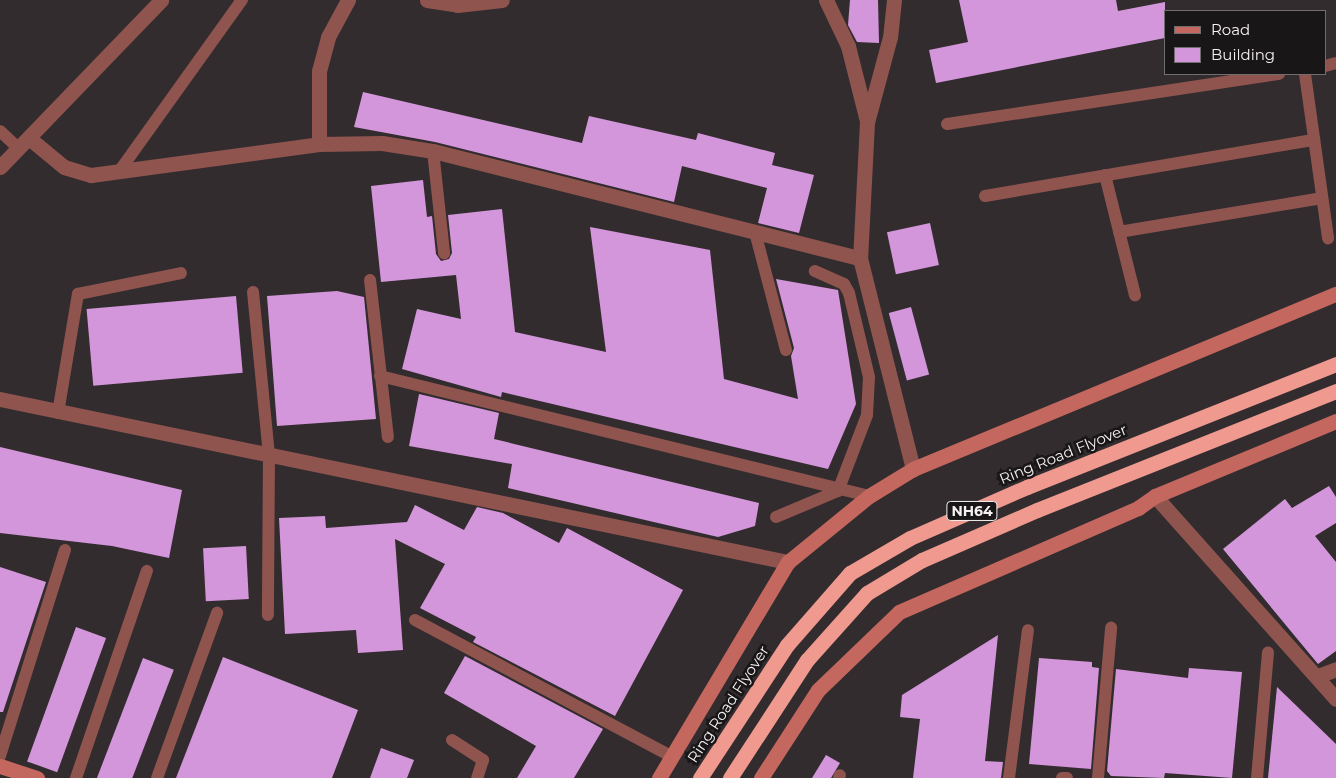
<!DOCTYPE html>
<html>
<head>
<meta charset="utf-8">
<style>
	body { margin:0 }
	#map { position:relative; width:1336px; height:778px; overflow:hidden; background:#332c2f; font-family:Montserrat,sans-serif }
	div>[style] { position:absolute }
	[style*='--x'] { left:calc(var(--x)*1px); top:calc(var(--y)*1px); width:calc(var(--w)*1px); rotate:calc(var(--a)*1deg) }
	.building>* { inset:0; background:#d396db; transform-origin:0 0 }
	.lane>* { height:12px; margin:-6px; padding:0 6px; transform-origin:6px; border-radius:6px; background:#8f544e }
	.street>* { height:15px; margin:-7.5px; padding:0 7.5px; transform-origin:7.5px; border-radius:7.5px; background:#8f544e }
	.secondary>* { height:15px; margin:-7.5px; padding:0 7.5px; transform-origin:7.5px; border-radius:7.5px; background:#c4675e }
	.highway>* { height:15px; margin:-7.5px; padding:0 7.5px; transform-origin:7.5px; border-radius:7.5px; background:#ef998f }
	span { translate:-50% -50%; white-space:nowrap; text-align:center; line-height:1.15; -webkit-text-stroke:5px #191617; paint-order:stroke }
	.shield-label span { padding:1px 4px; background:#191617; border:1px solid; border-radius:4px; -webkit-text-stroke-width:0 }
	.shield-label { font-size:14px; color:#f5f0f2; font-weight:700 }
	.street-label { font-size:15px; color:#f5f0f2 }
	.legend { position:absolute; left:1164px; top:10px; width:162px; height:65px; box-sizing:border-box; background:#191617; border:1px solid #716d6f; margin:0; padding:6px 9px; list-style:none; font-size:15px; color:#f5f0f2 }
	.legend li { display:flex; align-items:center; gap:10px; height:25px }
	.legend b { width:25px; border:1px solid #716d6f }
</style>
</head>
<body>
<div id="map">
	<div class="building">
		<i style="clip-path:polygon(850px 0,878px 0,879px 43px,857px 42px,848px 25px)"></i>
		<i style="clip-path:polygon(959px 0,1116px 0,1118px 11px,1165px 2px,1165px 38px,936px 83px,929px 50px,968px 42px)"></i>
		<i style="clip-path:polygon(363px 92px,582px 143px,589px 116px,696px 140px,698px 133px,775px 153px,772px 165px,814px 175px,799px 233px,758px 223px,767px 188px,682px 166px,674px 202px,435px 142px,354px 127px)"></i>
		<i style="clip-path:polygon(423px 180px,427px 217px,432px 216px,436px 254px,441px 261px,449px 259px,452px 253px,448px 215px,502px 209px,515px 332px,606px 352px,590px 227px,710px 250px,724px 379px,798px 399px,791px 356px,794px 348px,776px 279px,838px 290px,856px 404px,828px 469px,502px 392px,501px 397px,402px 369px,417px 309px,461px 319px,456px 275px,381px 282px,371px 186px)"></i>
		<i style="left:930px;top:223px;width:43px;height:44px;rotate:78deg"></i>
		<i style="clip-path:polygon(337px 291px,364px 297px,376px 419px,277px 426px,267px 296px)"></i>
		<i style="left:236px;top:296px;width:77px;height:150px;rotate:85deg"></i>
		<i style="left:911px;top:307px;width:70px;height:23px;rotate:75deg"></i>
		<i style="clip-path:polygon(419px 394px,499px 413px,494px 439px,759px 503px,755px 526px,718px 537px,508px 488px,512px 464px,409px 446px)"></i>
		<i style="clip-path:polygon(0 447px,182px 490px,169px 558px,112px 546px,0 533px)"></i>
		<i style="clip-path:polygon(1329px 486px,1336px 497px,1336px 523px,1315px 536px,1336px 562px,1336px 651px,1318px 664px,1223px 549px,1285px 499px,1292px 508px)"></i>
		<i style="clip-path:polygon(415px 505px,464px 530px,477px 507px,503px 513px,559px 543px,567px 528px,683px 590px,615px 716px,473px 642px,476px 637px,420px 608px,445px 564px,395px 539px,403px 650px,358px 653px,356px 630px,285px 634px,279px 518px,325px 516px,326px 528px,407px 522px)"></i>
		<i style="left:246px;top:546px;width:53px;height:43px;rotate:87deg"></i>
		<i style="clip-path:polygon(0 567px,46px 582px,3px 712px,0 712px)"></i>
		<i style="left:76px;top:627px;width:32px;height:143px;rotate:20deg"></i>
		<i style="clip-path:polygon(998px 635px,985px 761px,1003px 762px,1001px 778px,913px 778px,920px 719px,900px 717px,902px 695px)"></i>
		<i style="clip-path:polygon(465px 656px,603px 729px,574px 778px,517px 778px,536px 746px,444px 693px)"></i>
		<i style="clip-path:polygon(223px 657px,358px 710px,332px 778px,176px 778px)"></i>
		<i style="left:143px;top:658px;width:33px;height:129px;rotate:21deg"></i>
		<i style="clip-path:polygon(1039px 658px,1092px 662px,1092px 667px,1099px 668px,1091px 769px,1029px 764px)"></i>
		<i style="clip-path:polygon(1189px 668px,1242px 672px,1232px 778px,1165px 773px,1164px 778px,1111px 776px,1107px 771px,1116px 669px,1188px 678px)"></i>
		<i style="clip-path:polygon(1277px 687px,1336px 744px,1336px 778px,1268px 778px)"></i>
		<i style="clip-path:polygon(381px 748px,414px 760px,407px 778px,370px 778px)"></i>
		<i style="clip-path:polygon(826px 755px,840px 763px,831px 778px,812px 778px)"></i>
	</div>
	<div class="lane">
		<i style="--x:1325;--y:66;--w:11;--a:-15"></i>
		<i style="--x:1305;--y:74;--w:166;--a:82"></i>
		<i style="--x:947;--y:124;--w:336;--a:-8.6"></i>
		<i style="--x:0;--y:131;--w:25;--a:43"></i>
		<i style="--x:433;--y:151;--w:103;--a:83.8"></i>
		<i style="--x:118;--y:173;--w:213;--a:-54.4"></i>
		<i style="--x:1105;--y:175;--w:124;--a:76"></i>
		<i style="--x:985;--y:196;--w:334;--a:-9.7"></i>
		<i style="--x:755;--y:232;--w:122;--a:75.3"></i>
		<i style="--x:1119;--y:232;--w:206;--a:-9.5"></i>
		<i style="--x:370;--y:280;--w:158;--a:83.5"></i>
		<i style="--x:253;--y:292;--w:163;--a:84.4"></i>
		<i style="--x:269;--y:454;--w:161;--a:90.4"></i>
		<i style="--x:380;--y:376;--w:504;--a:13.79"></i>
		<i style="--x:58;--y:413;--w:121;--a:-80.5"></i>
		<i style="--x:78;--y:294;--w:105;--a:-11.5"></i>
		<i style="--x:776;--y:517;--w:67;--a:-22.8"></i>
		<i style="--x:838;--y:491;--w:81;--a:-69.1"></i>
		<i style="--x:867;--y:415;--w:38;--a:-87"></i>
		<i style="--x:869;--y:377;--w:86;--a:-103.4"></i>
		<i style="--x:849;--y:293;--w:10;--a:-119"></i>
		<i style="--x:844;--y:284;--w:32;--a:-156"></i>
		<i style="--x:415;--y:620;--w:290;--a:28"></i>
		<i style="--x:452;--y:740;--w:37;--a:33"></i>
		<i style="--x:483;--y:760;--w:19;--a:108"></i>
		<i style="--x:0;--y:756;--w:216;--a:-72.5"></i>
		<i style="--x:76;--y:778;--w:219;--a:-71.1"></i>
		<i style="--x:157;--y:778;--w:176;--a:-70"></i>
		<i style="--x:839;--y:778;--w:3;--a:-72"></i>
		<i style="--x:1009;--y:778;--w:149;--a:-82.7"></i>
		<i style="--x:1062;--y:778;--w:5;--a:0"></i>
		<i style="--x:1098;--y:778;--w:151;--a:-85"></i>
		<i style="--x:1257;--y:778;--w:126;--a:-85"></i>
	</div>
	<div class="street">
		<i style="--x:427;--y:0;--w:30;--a:9"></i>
		<i style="--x:457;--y:5;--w:45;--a:-6.3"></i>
		<i style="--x:826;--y:0;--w:51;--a:64.4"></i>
		<i style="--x:848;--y:46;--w:77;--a:75.8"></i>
		<i style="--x:894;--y:0;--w:37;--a:96"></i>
		<i style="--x:890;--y:37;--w:88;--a:105.1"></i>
		<i style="--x:867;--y:122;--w:136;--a:92.9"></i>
		<i style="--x:860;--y:258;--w:218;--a:75.9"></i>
		<i style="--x:29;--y:138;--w:45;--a:39.6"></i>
		<i style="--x:64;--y:167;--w:28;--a:17"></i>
		<i style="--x:91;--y:175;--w:230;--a:-7.7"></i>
		<i style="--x:319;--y:144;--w:63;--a:-0.9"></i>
		<i style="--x:382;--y:143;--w:52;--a:8.9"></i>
		<i style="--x:433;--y:151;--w:440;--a:14.1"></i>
		<i style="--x:319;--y:144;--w:73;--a:-90"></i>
		<i style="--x:319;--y:71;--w:35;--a:-75"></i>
		<i style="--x:328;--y:37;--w:42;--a:-61.6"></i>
		<i style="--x:0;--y:167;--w:232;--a:-46"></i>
		<i style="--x:0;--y:399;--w:805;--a:11.69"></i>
		<i style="--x:1155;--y:496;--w:272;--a:48.3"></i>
		<i style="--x:1318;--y:676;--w:19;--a:-21"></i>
	</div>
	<div class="secondary">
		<i style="--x:0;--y:766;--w:39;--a:18"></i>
		<i style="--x:659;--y:778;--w:252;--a:-59.2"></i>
		<i style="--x:788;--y:562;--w:104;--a:-39.2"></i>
		<i style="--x:869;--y:496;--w:52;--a:-31.5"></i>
		<i style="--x:913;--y:469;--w:458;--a:-22.5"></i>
		<i style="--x:761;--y:778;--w:105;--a:-57.1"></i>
		<i style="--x:818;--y:690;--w:112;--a:-43.9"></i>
		<i style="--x:899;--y:612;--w:261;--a:-23.5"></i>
		<i style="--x:1138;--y:508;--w:21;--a:-35"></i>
		<i style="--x:1155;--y:496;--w:196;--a:-22.5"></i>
	</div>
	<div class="highway">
		<i style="--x:700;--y:778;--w:159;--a:-56.8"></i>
		<i style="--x:787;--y:645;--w:96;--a:-48.8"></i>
		<i style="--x:850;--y:573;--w:69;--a:-30.3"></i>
		<i style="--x:910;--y:538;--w:128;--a:-23.6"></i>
		<i style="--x:1027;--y:487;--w:333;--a:-21.7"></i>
		<i style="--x:730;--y:778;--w:141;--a:-56.9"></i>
		<i style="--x:807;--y:660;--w:90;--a:-48.2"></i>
		<i style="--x:867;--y:593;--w:64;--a:-31"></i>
		<i style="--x:922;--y:560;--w:125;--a:-23.5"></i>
		<i style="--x:1037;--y:510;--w:322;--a:-21.7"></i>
	</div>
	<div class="shield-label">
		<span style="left:972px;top:511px">NH64</span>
	</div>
	<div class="street-label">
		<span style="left:1063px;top:454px;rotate:-22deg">Ring Road Flyover</span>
		<span style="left:728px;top:704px;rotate:-57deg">Ring Road Flyover</span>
	</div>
	<ul class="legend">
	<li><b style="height:6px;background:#c4675e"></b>Road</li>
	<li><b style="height:14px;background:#d396db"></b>Building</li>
	</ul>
</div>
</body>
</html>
